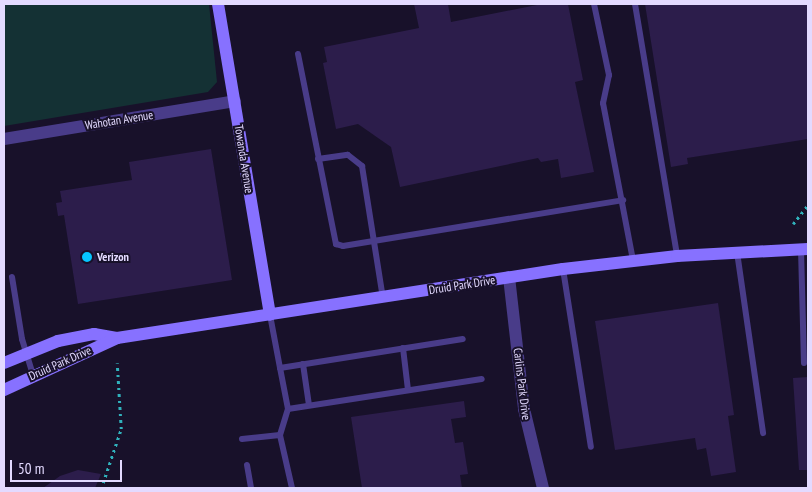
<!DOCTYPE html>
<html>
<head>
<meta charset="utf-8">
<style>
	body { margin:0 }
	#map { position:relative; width:812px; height:492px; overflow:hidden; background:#18112a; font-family:"PT Sans Narrow",sans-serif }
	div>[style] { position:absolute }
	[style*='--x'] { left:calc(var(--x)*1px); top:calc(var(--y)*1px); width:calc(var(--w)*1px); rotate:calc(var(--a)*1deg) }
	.green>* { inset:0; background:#143134 }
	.building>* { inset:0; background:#2c1d4b }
	.path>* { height:2.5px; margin-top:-1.25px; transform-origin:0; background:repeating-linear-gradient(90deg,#30b2bc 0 2.5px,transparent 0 6.5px) }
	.lane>* { height:6px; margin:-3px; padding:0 3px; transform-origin:3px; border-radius:3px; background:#493c89 }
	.street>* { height:12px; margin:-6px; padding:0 6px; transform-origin:6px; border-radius:6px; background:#493c89 }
	.secondary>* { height:12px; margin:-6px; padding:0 6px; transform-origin:6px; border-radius:6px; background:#8771ff }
	.dots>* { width:14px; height:14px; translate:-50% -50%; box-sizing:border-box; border:2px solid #18112a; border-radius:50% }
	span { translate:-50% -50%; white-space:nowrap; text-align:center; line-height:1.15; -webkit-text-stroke:4px #18112a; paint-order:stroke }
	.street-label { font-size:12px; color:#e3daff }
	.poi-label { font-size:12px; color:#e3daff; font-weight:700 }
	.left { translate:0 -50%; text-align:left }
	.frame { position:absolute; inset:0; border:5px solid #e3daff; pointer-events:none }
	.scale { position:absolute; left:10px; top:460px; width:112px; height:22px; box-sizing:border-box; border:2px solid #e3daff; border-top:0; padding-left:6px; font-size:15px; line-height:18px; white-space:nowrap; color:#e3daff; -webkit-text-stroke:4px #18112a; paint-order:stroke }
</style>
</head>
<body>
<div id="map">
	<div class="green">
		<i style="clip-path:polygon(4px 4px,209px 4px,217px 82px,208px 92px,4px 126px)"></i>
	</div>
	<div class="building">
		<i style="clip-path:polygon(414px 4px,448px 4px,451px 22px,542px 4px,568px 4px,583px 80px,575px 82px,594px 172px,561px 178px,558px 159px,541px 162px,538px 158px,400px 187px,391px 147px,358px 124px,336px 129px,323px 63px,327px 62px,324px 47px,419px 28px)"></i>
		<i style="clip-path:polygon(645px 4px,808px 4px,808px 139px,687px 158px,688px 164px,671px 167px)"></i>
		<i style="clip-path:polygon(211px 149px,232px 280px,78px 304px,64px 215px,58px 216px,56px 203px,62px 202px,60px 191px,132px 180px,129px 162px)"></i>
		<i style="clip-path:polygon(718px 303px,734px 415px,728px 416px,736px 472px,711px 476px,706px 448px,697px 450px,695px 438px,615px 450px,595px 321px)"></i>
		<i style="clip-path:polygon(808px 377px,808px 470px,799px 470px,793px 378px)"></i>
		<i style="clip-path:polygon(464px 401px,466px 417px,451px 419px,455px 443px,463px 442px,468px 474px,460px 475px,462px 488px,362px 488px,351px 417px)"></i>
		<i style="clip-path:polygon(78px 470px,101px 474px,95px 488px,43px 488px,60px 476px)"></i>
	</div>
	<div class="path">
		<i style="--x:793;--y:224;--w:24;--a:-52"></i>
		<i style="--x:103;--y:483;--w:57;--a:-71.6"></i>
		<i style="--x:121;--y:429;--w:66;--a:-93.5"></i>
	</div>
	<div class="lane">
		<i style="--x:594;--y:4;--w:73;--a:78.1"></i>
		<i style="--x:609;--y:75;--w:29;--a:102"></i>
		<i style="--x:603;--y:103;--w:161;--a:79.2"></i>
		<i style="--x:635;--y:4;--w:255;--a:80.5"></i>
		<i style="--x:298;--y:54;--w:194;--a:78.7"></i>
		<i style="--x:336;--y:244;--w:7;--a:16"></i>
		<i style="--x:343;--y:246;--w:284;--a:-9.3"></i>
		<i style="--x:318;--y:159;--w:30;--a:-8"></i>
		<i style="--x:348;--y:155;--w:18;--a:38"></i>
		<i style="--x:362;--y:166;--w:134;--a:81"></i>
		<i style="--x:801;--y:249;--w:114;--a:88.5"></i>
		<i style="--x:737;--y:252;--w:183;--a:81.8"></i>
		<i style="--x:563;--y:269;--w:180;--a:81.1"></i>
		<i style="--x:12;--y:277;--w:63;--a:80.8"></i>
		<i style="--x:22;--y:339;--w:37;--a:73"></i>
		<i style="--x:270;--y:315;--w:54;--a:79.3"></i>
		<i style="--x:403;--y:348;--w:42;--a:83.2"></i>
		<i style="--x:303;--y:364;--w:41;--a:81.7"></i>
		<i style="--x:288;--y:409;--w:196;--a:-8.8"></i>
		<i style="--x:242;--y:439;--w:38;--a:-6"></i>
		<i style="--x:247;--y:465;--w:23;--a:80"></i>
		<i style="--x:292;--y:488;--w:54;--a:-102.8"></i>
		<i style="--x:280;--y:435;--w:27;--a:-73"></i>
		<i style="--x:288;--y:409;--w:42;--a:-101"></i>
		<i style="--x:280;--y:368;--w:185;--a:-9"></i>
	</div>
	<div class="street">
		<i style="--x:4;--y:139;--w:234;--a:-9.3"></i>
		<i style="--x:509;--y:277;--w:133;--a:83.5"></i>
		<i style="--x:524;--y:409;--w:81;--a:76.5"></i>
	</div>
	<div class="secondary">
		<i style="--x:218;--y:4;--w:315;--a:80.5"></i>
		<i style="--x:4;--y:363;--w:58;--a:-22.2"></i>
		<i style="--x:58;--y:341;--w:37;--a:-11"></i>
		<i style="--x:94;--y:334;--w:23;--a:10"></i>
		<i style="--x:4;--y:390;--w:124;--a:-24.7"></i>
		<i style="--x:117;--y:338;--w:451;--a:-8.8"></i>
		<i style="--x:563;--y:269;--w:115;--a:-6.5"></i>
		<i style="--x:677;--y:256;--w:131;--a:-3.1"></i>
	</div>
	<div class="dots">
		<i style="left:87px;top:257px;background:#06c5ff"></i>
	</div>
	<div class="street-label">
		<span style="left:119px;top:120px;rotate:-9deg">Wahotan Avenue</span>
		<span style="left:244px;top:159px;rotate:81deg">Towanda Avenue</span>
		<span style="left:462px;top:285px;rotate:-9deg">Druid Park Drive</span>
		<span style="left:60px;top:363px;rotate:-24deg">Druid Park Drive</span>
		<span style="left:522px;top:384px;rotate:83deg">Carlins Park Drive</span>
	</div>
	<div class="poi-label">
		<span class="left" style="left:97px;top:257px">Verizon</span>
	</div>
	<div class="frame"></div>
	<div class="scale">50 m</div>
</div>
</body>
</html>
